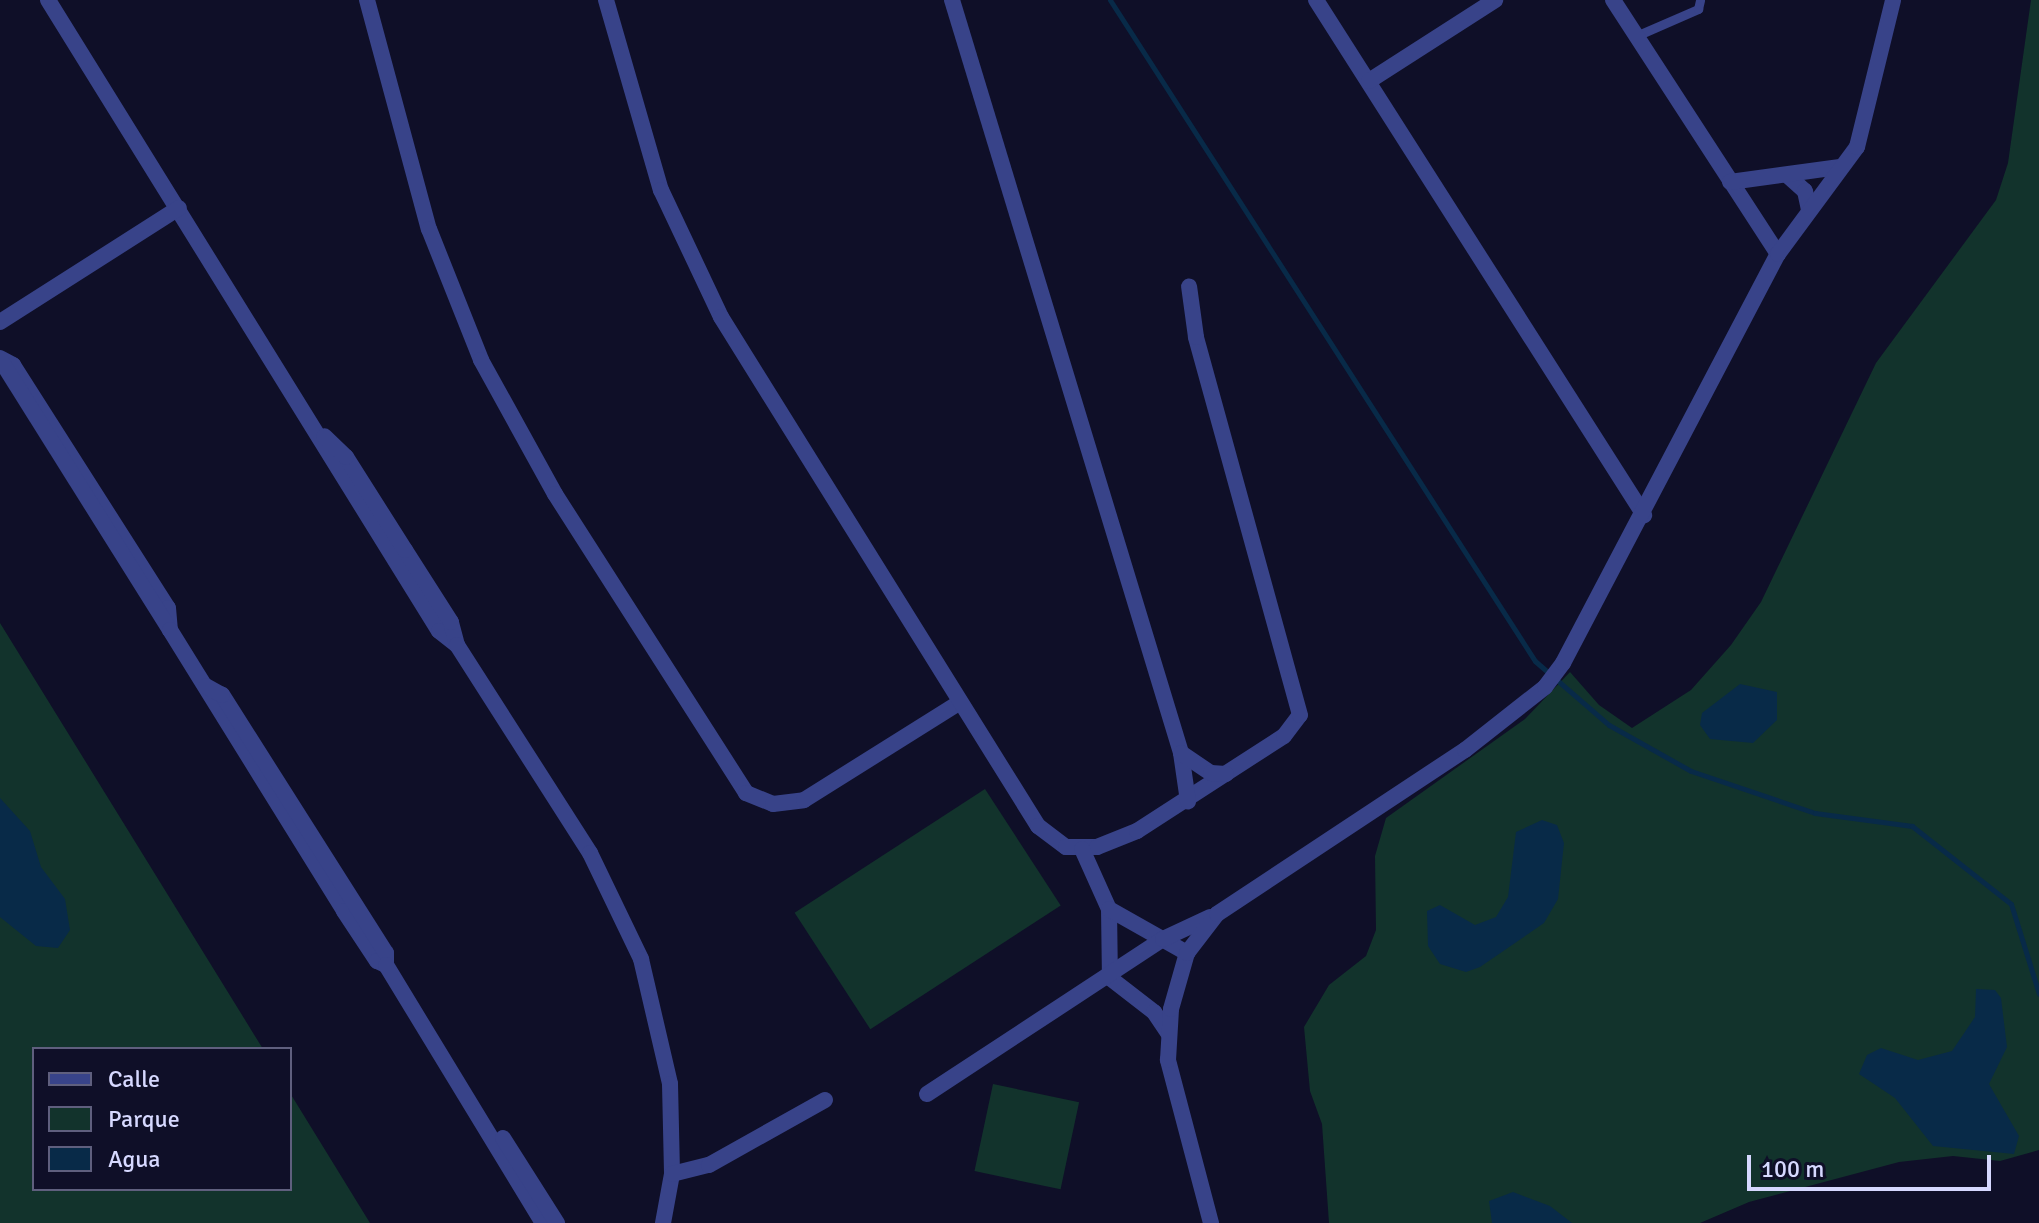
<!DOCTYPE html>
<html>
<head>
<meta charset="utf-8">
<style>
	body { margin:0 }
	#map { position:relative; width:2039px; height:1223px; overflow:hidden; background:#0f0f28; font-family:Signika,sans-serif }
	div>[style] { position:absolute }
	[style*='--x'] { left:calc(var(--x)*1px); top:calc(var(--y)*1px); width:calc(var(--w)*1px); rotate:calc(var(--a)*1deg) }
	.green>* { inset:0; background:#12332c; transform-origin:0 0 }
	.water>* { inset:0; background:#082a48 }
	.stream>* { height:5px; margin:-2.5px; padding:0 2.5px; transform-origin:2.5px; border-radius:2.5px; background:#082a48 }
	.lane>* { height:9px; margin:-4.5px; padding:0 4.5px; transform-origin:4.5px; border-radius:4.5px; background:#384389 }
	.street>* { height:16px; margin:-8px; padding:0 8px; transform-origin:8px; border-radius:8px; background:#384389 }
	span { translate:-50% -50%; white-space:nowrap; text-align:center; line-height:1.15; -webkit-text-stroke:8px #0f0f28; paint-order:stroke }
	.legend { position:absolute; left:32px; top:1047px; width:260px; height:144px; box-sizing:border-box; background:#0f0f28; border:2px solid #5f5f7e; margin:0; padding:10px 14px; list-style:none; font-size:24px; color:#d6d8ff }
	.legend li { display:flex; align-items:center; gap:16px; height:40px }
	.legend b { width:40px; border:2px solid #5f5f7e }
	.scale { position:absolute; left:1747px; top:1155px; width:244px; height:36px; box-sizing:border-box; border:4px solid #d6d8ff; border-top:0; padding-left:10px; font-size:24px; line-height:28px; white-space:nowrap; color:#d6d8ff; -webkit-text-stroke:6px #0f0f28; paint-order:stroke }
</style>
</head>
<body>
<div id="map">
	<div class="green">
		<i style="clip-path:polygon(2031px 0,2039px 0,2039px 1150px,2000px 1161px,1953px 1156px,1899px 1162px,1749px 1202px,1700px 1223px,1329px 1223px,1322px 1124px,1310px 1091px,1304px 1027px,1329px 985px,1366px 956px,1376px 930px,1375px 856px,1386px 818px,1525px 719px,1570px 672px,1599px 705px,1632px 728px,1691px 690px,1731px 645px,1761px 602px,1876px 363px,1996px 200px,2008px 163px)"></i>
		<i style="clip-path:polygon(0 623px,263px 1049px,34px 1049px,34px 1189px,290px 1189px,290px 1093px,370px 1223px,0 1223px)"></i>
		<i style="left:985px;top:789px;width:139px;height:227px;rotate:57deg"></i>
		<i style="left:993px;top:1084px;width:88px;height:89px;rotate:12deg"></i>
	</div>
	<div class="water">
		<i style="clip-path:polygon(1740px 684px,1777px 692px,1777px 720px,1753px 743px,1710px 739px,1700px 725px,1702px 713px)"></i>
		<i style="clip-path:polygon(0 798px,30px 831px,41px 867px,65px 899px,70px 930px,58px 948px,36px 946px,0 917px)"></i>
		<i style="clip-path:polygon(1542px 820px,1557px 825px,1564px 843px,1558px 899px,1544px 923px,1480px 967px,1466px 972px,1440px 964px,1428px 946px,1427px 911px,1440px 905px,1475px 925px,1496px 917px,1508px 897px,1516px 832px)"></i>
		<i style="clip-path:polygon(1976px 989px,1995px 990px,2001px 998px,2007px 1047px,1989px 1084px,2019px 1136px,2014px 1154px,1933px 1146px,1895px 1098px,1859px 1074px,1867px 1055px,1881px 1048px,1918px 1060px,1952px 1051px,1975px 1017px)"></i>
		<i style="clip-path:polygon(1513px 1192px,1550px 1206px,1572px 1223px,1492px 1223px,1489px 1201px)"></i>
	</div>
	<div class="stream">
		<i style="--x:1110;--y:0;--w:786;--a:57.26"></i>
		<i style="--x:1535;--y:661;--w:98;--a:40.9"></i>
		<i style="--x:1609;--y:725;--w:94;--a:29.3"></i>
		<i style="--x:1691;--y:771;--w:131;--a:18.7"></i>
		<i style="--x:1815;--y:813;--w:98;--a:7.6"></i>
		<i style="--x:1912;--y:826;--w:126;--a:38.2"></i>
		<i style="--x:2011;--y:904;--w:94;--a:72.7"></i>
	</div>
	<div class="lane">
		<i style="--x:1636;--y:36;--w:68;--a:-23.5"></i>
		<i style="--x:1698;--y:9;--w:9;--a:-77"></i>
	</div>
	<div class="street">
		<i style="--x:48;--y:0;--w:742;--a:58.22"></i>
		<i style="--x:439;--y:631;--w:23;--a:38"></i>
		<i style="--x:457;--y:645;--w:24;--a:-105"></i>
		<i style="--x:451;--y:622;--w:85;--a:-122.6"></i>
		<i style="--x:405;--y:550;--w:110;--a:-122.4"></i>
		<i style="--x:346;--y:457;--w:30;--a:-136"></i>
		<i style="--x:367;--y:0;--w:237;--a:74.9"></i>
		<i style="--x:429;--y:229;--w:141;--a:68.3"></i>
		<i style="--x:481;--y:360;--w:153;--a:61.1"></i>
		<i style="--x:555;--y:494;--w:355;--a:57.4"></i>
		<i style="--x:746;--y:793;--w:29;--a:22"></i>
		<i style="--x:773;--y:804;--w:31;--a:-7"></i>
		<i style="--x:804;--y:800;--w:184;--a:-32.1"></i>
		<i style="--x:606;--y:0;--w:198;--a:73.9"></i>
		<i style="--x:661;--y:190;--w:140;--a:64.7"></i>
		<i style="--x:721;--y:317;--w:600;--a:58.09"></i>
		<i style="--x:1038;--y:826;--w:35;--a:37"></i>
		<i style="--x:1066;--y:847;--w:31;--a:0"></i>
		<i style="--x:1097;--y:847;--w:43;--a:-21.8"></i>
		<i style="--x:1137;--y:831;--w:175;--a:-32.9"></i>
		<i style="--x:1284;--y:736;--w:26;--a:-53"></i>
		<i style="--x:1300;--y:715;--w:392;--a:-105.4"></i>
		<i style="--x:1196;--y:337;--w:51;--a:-97.8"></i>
		<i style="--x:952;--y:0;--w:787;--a:73.08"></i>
		<i style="--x:1181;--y:753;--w:49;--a:81.7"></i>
		<i style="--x:1316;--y:0;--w:611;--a:57.51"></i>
		<i style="--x:1613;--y:0;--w:303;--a:57"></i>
		<i style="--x:1369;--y:81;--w:150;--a:-32.7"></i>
		<i style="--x:1787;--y:175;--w:24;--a:42"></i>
		<i style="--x:1805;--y:191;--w:19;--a:78"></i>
		<i style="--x:1730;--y:182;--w:111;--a:-7.8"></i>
		<i style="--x:0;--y:322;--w:212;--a:-32.5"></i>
		<i style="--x:0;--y:358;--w:15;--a:28"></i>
		<i style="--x:13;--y:365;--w:288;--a:57.5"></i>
		<i style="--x:168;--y:608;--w:22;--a:85"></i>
		<i style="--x:170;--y:630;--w:320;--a:-122.1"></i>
		<i style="--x:170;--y:630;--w:331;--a:58.2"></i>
		<i style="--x:344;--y:911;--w:60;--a:56.6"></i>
		<i style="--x:377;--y:961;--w:10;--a:24"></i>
		<i style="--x:386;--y:965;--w:12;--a:-90"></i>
		<i style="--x:386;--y:953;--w:306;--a:-122.4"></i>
		<i style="--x:222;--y:695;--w:18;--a:-151"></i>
		<i style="--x:457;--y:645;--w:247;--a:57.4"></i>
		<i style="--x:590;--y:853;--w:118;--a:64.3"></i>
		<i style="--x:641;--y:959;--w:128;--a:76.9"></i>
		<i style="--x:670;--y:1084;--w:90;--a:88.7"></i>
		<i style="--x:672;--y:1174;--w:50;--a:100.4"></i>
		<i style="--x:1181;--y:753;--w:36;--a:34"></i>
		<i style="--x:1211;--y:773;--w:15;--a:4"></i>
		<i style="--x:1082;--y:849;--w:66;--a:65.8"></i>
		<i style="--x:1109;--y:909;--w:69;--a:89.2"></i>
		<i style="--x:1110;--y:978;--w:56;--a:37.7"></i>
		<i style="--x:1154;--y:1012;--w:25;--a:56"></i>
		<i style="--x:1109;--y:909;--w:90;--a:29.4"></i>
		<i style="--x:386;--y:965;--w:302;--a:58.7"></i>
		<i style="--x:927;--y:1094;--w:282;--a:-33.3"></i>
		<i style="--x:1163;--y:939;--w:52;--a:-25.1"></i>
		<i style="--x:503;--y:1138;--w:101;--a:57.6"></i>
		<i style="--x:672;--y:1174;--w:38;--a:-14"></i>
		<i style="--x:709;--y:1165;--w:133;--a:-29.3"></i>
		<i style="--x:1211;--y:1223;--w:169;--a:-104.8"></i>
		<i style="--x:1168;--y:1060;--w:51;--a:-86.6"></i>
		<i style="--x:1171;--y:1009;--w:58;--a:-74.1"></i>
		<i style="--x:1187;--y:953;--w:49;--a:-52.4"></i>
		<i style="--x:1217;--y:914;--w:297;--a:-33.5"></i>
		<i style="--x:1465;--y:750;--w:102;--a:-38.2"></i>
		<i style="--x:1545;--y:687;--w:30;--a:-53"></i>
		<i style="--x:1563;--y:663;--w:462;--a:-62.3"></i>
		<i style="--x:1778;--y:254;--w:133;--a:-53.6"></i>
		<i style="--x:1857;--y:147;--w:151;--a:-76.2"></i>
	</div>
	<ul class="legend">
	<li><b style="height:10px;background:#384389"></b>Calle</li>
	<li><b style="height:22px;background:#12332c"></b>Parque</li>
	<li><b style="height:22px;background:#082a48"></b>Agua</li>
	</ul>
	<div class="scale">100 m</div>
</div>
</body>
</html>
